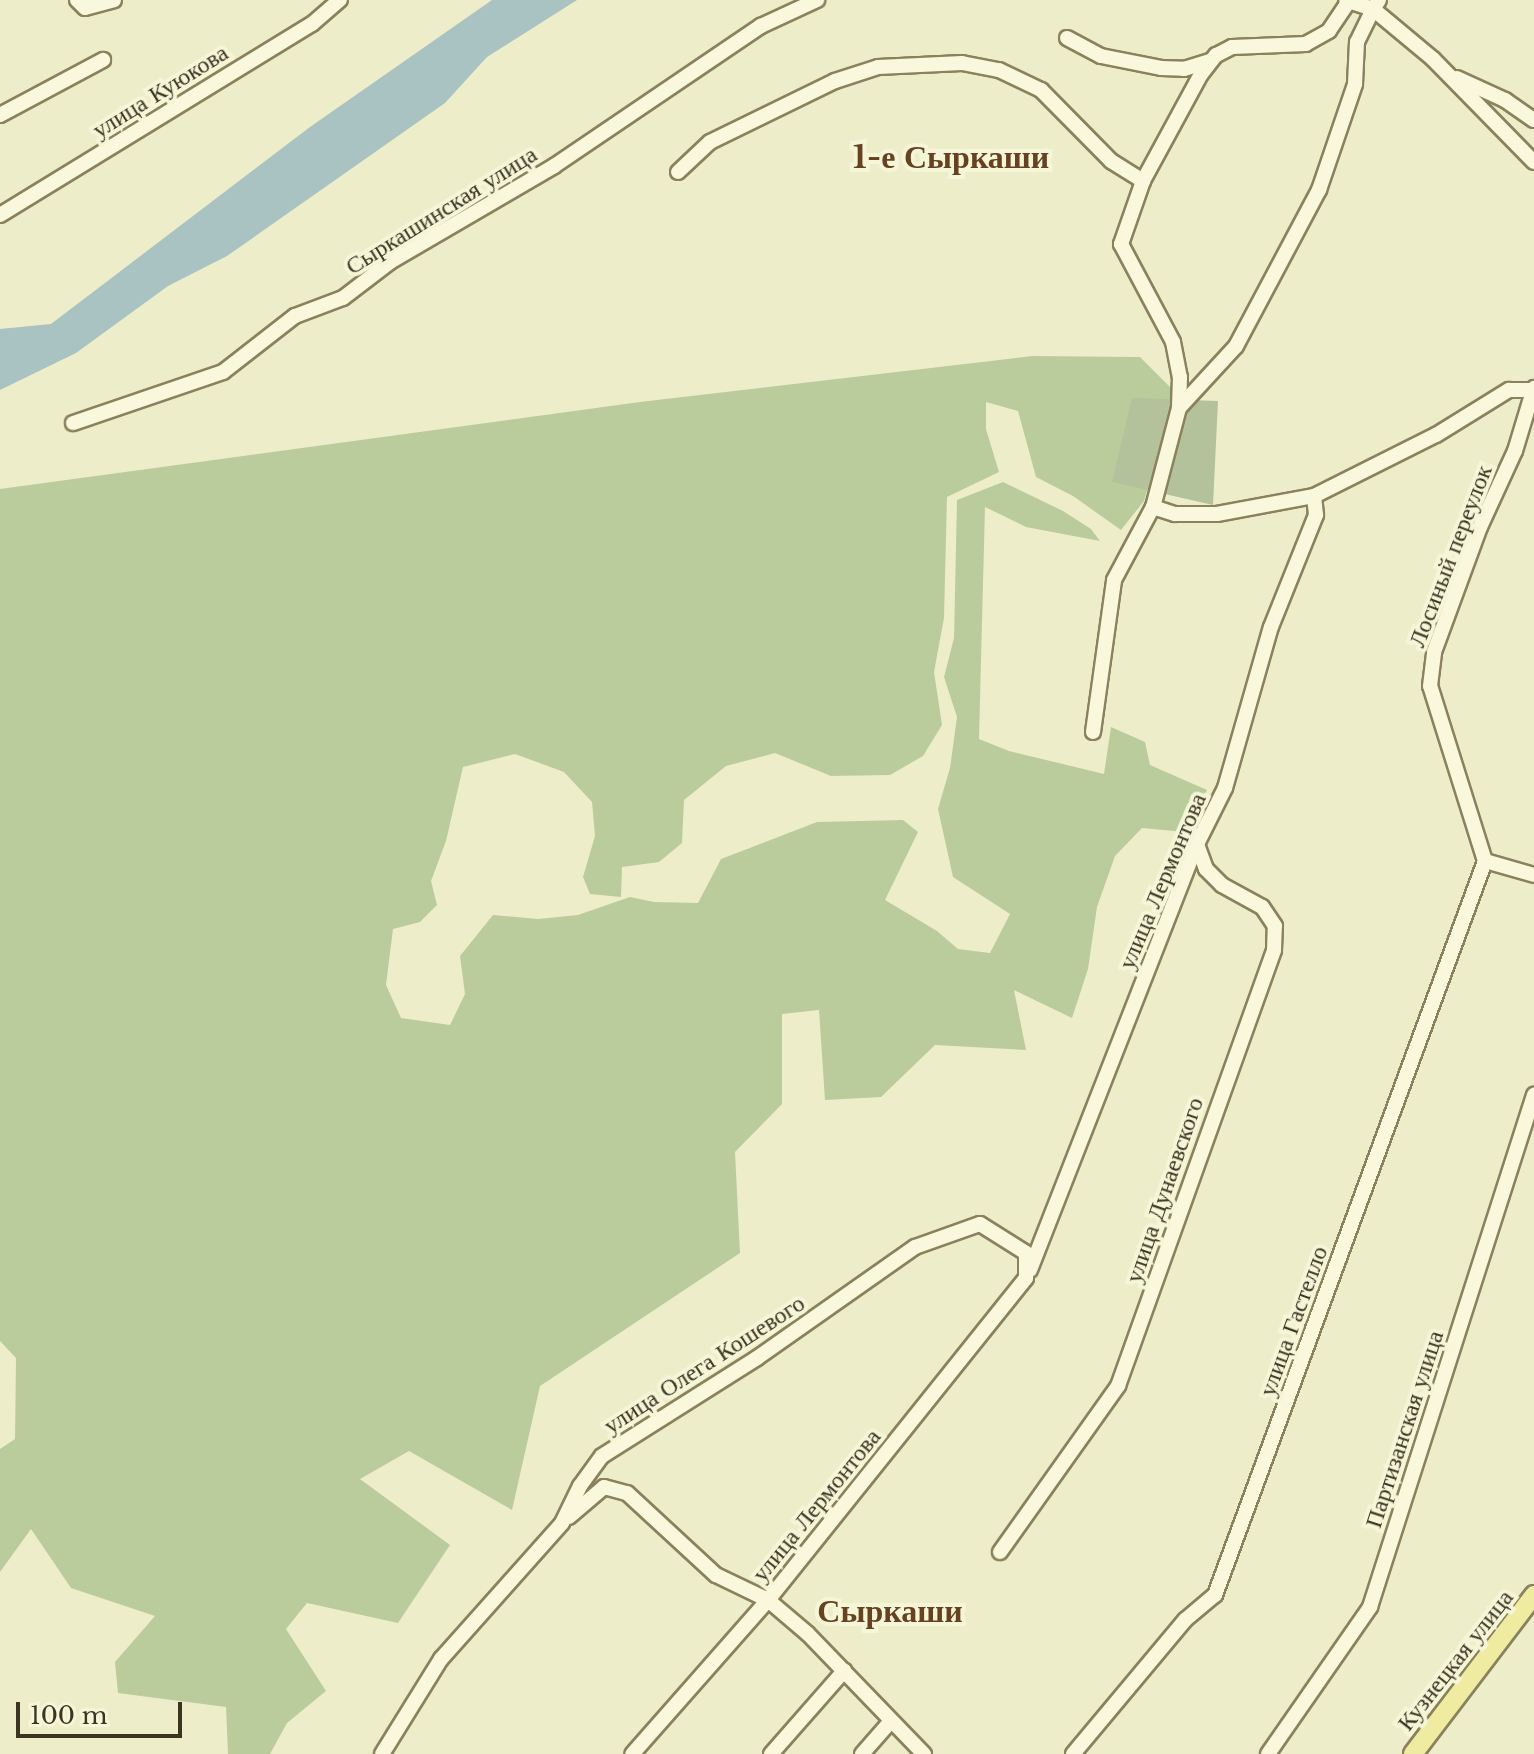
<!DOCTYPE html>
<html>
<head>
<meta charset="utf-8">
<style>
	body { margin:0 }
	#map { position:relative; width:1534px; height:1754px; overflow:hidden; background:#eeedc9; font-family:"Libre Baskerville",serif }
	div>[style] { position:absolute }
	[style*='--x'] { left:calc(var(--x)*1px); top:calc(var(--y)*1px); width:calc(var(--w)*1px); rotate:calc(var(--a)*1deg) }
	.green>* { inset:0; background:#bacc9c }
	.cemetery>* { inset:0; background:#b3c29b }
	.water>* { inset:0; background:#a9c2c2 }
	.roads { filter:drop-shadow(2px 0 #8a815d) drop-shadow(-2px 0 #8a815d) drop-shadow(0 2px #8a815d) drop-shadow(0 -2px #8a815d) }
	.minor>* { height:14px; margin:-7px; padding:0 7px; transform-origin:7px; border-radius:7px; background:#f9f8dc }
	.major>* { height:18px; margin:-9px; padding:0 9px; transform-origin:9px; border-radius:9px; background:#efeca2 }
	span { translate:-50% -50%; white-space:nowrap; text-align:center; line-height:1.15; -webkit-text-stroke:8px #f5f5d8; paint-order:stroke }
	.street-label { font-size:24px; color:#3b3421 }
	.district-label { font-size:32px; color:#674221; font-weight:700 }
	.scale { position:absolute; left:16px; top:1702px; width:166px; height:36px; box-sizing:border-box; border:4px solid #3b3421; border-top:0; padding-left:10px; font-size:24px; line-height:28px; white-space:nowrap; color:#3b3421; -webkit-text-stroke:6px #f5f5d8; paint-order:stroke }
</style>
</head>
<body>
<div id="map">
	<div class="green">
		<i style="clip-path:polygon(1032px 356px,1140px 357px,1176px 393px,1144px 501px,1121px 530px,1073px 496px,1036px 477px,1018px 411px,986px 402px,986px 429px,999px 472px,947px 497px,944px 618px,934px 672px,942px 725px,923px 756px,890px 775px,831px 776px,775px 753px,726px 766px,684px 800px,682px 843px,659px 862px,622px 867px,621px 897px,590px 894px,583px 877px,595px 836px,592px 802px,564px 772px,515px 754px,463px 767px,446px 841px,431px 881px,437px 905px,420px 922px,393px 929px,386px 985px,401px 1018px,450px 1025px,465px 994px,460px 956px,493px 915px,538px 919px,578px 915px,630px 897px,654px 902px,698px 903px,721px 859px,817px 822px,903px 820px,918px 832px,885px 900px,937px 931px,958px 949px,990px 953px,1010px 914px,953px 877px,938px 809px,950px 768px,957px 717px,944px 677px,954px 638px,957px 500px,1003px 482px,1063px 511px,1091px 529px,1100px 541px,1026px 527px,985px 507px,979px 739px,1009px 751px,1104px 774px,1111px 727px,1145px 742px,1150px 765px,1207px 790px,1185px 832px,1142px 828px,1115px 856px,1097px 907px,1088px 969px,1072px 1018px,1014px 990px,1026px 1050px,935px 1045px,881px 1097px,825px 1100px,819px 1010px,782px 1014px,782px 1104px,735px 1152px,740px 1253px,540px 1386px,512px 1510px,409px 1451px,360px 1479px,450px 1545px,398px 1623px,307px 1603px,286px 1629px,326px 1691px,287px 1723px,270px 1754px,228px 1754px,226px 1707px,118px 1693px,115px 1662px,155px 1616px,71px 1588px,31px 1529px,0 1572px,0 1449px,15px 1439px,16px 1358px,0 1341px,0 489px,640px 402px)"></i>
	</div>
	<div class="cemetery">
		<i style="clip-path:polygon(1132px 398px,1218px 401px,1213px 505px,1112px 482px)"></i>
	</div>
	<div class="water">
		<i style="clip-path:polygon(492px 0,577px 0,487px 57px,445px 103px,227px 256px,168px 286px,76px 353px,0 390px,0 329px,51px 324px,310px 127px)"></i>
	</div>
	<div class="roads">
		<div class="minor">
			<i style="--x:77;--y:0;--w:11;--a:45"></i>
			<i style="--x:85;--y:8;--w:30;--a:-15"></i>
			<i style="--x:1379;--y:0;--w:11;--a:124"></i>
			<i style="--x:1373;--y:9;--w:78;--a:39.8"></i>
			<i style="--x:1433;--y:59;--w:144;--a:45.6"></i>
			<i style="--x:1349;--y:1;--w:36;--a:124"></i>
			<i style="--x:1329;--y:31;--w:26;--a:151"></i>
			<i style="--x:1306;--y:44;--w:74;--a:177.7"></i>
			<i style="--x:1232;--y:47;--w:18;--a:153"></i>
			<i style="--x:1216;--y:55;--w:24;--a:128"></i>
			<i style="--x:1201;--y:74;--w:122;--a:118.5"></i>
			<i style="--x:1143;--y:181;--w:67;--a:109.2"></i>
			<i style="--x:1121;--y:244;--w:111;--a:62"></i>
			<i style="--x:1173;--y:342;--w:36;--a:79"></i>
			<i style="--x:1180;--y:377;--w:31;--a:92"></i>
			<i style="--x:1179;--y:408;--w:102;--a:104.7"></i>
			<i style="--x:1153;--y:507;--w:23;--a:18"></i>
			<i style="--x:1175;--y:514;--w:42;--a:0"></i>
			<i style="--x:1217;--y:514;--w:99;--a:-10.5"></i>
			<i style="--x:1314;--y:496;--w:136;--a:-26.6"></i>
			<i style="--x:1436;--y:435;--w:86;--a:-31.7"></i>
			<i style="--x:1509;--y:390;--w:24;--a:0"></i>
			<i style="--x:1067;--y:38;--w:38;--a:28"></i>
			<i style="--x:1101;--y:56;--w:61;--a:11.3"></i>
			<i style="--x:1161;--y:68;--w:23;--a:2"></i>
			<i style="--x:1184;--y:69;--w:28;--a:-17"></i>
			<i style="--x:1457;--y:78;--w:53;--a:24.6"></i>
			<i style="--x:1505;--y:100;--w:35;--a:35"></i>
			<i style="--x:0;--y:115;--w:117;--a:-28.1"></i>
			<i style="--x:678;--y:172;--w:44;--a:-43.2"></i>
			<i style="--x:710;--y:142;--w:139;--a:-26"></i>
			<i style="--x:835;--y:81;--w:45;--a:-18"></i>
			<i style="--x:878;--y:67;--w:84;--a:-2.7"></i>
			<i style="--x:962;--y:63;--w:38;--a:11"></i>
			<i style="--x:999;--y:70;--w:47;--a:25.5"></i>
			<i style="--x:1041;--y:90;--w:100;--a:45.4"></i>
			<i style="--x:1111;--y:161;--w:38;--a:32"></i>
			<i style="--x:0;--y:215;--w:366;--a:-31.5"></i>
			<i style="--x:312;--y:24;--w:37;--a:-41"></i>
			<i style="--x:1179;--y:408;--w:84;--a:-47.4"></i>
			<i style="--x:1236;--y:346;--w:177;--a:-62"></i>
			<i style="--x:1319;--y:190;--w:112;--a:-71.2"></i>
			<i style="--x:1355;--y:84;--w:42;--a:-87.3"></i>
			<i style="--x:1357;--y:42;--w:37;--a:-64"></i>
			<i style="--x:1373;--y:9;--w:28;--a:-162"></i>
			<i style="--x:73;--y:423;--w:158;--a:-18.8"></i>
			<i style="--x:223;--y:372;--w:91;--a:-37.9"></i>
			<i style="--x:295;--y:316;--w:51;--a:-20.6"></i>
			<i style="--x:343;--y:298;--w:59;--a:-37.5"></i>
			<i style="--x:390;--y:262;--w:190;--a:-30.3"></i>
			<i style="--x:554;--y:166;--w:250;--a:-34.1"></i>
			<i style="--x:761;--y:26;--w:62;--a:-24.9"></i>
			<i style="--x:1093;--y:732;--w:153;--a:-82.1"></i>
			<i style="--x:1114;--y:580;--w:83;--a:-61.9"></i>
			<i style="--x:1485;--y:861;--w:183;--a:-107.4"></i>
			<i style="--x:1430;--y:686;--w:34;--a:-83"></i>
			<i style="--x:1434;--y:652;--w:133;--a:-69.8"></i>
			<i style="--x:1480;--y:527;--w:84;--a:-65.3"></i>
			<i style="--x:1515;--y:451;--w:66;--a:-73.2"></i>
			<i style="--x:1485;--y:861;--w:51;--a:15.9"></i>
			<i style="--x:1030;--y:1270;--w:458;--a:-68.6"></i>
			<i style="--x:1197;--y:844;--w:63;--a:-63.4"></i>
			<i style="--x:1225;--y:788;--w:167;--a:-74.1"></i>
			<i style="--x:1271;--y:627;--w:121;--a:-68.1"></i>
			<i style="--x:1316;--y:515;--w:19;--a:-96"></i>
			<i style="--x:569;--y:1517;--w:46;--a:-40.6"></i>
			<i style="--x:604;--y:1487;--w:24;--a:15"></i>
			<i style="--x:627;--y:1493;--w:121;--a:42.7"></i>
			<i style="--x:716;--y:1575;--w:58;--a:25.7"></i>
			<i style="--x:768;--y:1600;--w:52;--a:40.4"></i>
			<i style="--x:808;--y:1634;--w:167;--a:46"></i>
			<i style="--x:1000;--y:1552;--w:204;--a:-54.6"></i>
			<i style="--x:1118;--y:1386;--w:463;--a:-70.3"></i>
			<i style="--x:1274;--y:950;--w:24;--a:-88"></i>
			<i style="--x:1275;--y:926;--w:23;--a:-124"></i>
			<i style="--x:1262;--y:907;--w:46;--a:-151.2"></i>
			<i style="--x:1222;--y:885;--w:23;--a:-135"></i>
			<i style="--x:1206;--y:869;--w:27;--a:-110"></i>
			<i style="--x:382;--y:1754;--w:112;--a:-58.2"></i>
			<i style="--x:441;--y:1659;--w:182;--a:-48.3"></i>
			<i style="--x:562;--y:1523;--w:41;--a:-64.1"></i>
			<i style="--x:580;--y:1486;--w:37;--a:-54"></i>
			<i style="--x:602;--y:1456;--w:183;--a:-32.3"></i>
			<i style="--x:757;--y:1358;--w:193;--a:-35.1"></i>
			<i style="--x:915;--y:1247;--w:69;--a:-19.5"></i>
			<i style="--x:980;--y:1224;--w:54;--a:32.2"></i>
			<i style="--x:1026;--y:1253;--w:25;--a:90"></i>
			<i style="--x:1026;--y:1278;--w:413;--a:128.7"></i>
			<i style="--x:768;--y:1600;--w:205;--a:131.4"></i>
			<i style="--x:771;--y:1754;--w:111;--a:-48.7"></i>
			<i style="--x:862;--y:1754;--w:44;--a:-48.7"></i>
			<i style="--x:1073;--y:1754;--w:175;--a:-50.1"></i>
			<i style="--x:1185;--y:1620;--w:39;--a:-40"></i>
			<i style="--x:1215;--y:1595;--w:782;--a:-69.8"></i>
			<i style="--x:1268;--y:1754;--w:179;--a:-55.2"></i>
			<i style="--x:1370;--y:1607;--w:538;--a:-72.24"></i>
		</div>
		<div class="major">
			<i style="--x:1413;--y:1754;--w:200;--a:-52.7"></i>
		</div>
	</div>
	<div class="street-label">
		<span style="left:160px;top:91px;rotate:-32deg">улица Куюкова</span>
		<span style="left:441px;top:210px;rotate:-32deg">Сыркашинская улица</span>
		<span style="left:1450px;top:556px;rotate:-69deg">Лосиный переулок</span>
		<span style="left:1162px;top:881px;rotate:-67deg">улица Лермонтова</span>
		<span style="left:1164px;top:1190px;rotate:-71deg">улица Дунаевского</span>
		<span style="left:1293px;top:1321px;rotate:-70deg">улица Гастелло</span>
		<span style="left:704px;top:1364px;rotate:-33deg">улица Олега Кошевого</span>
		<span style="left:1404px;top:1429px;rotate:-72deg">Партизанская улица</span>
		<span style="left:816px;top:1505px;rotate:-51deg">улица Лермонтова</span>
		<span style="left:1455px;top:1660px;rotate:-52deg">Кузнецкая улица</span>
	</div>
	<div class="district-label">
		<span style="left:951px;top:157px">1-е Сыркаши</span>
		<span style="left:890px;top:1611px">Сыркаши</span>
	</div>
	<div class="scale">100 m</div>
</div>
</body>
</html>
